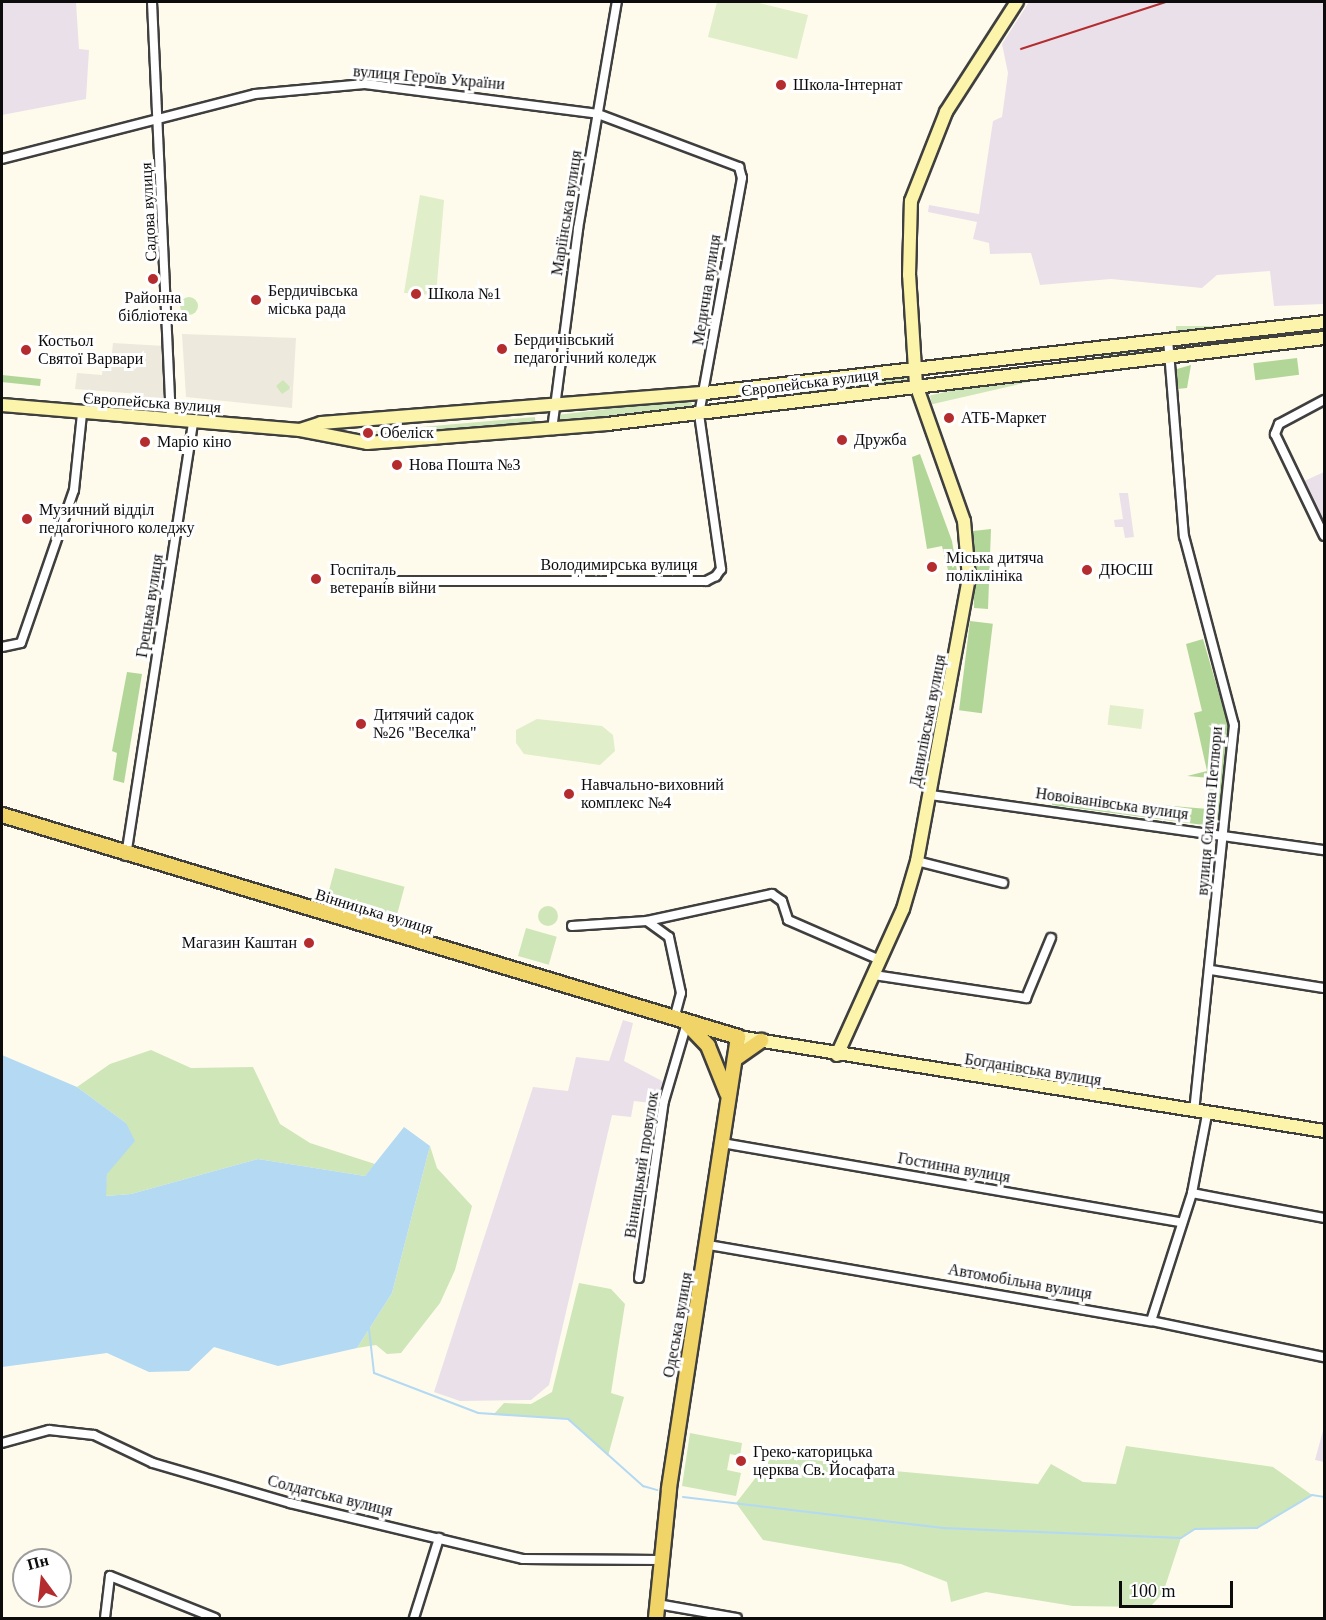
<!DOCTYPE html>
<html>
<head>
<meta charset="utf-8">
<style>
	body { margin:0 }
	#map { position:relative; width:1326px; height:1620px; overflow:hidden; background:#fefbec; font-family:Georgia,serif }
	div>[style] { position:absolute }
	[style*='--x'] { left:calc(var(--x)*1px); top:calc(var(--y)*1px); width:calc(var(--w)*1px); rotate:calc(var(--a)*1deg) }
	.industrial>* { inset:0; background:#eae0ea }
	.green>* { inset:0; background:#cee6b8; transform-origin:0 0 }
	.round { border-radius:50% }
	.forest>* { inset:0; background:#b2d698; transform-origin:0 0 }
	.pitch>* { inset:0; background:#e0eec9; transform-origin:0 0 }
	.plaza>* { inset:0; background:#ede9dc }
	.water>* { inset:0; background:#b3d9f3 }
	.stream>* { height:2px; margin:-1px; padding:0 1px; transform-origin:1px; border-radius:1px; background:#b3d9f3 }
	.roads { filter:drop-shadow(2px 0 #3f3f3f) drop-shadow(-2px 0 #3f3f3f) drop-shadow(0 2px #3f3f3f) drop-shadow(0 -2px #3f3f3f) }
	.street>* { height:8px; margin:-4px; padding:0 4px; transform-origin:4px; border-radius:4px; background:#fff }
	.secondary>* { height:12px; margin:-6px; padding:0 6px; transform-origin:6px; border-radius:6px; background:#fbf4aa }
	.primary>* { height:14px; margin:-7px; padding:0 7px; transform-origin:7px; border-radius:7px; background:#f1d468 }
	.rail>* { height:2px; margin:-1px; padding:0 1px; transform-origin:1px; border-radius:1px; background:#b42c2e }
	.dots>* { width:16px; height:16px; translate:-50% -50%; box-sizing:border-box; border:3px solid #fff; border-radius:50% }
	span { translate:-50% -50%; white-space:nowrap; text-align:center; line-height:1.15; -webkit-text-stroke:6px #fff; paint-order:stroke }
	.street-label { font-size:16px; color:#0c0c0c }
	.poi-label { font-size:16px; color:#0c0c0c }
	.left { translate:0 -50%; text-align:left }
	.right { translate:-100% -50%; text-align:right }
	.frame { position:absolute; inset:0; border:3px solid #0c0c0c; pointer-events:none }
	.north { position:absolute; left:12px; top:1548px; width:60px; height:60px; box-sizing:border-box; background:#fff; border:2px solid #9e9e9e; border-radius:50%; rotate:345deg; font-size:16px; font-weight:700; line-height:24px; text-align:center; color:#0c0c0c }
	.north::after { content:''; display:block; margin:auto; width:21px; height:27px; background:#b42c2e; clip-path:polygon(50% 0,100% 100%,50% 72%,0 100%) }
	.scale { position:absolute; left:1119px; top:1581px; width:114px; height:27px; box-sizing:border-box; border:3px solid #0c0c0c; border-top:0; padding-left:8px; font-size:18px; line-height:21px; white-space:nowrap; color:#0c0c0c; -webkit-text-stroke:4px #fff; paint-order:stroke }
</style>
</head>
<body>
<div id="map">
	<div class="industrial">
		<i style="clip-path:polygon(2px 2px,76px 2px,79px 49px,89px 50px,86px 99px,2px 115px)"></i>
		<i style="clip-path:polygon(1029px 2px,1324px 2px,1324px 304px,1274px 306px,1270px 271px,1217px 275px,1202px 288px,1111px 279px,1040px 285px,1031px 253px,990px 254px,989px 243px,973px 239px,977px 222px,928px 212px,929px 205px,979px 214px,993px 121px,1002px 117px,1008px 73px,1002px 44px)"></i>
		<i style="clip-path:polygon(1324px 472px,1324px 530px,1302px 482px)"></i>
		<i style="clip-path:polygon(1119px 493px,1128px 493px,1134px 537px,1125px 538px,1123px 527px,1115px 527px,1114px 520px,1123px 519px)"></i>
		<i style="clip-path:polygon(623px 1020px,633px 1023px,624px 1061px,664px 1082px,660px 1104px,634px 1101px,631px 1117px,612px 1115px,549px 1385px,531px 1400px,460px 1401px,434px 1392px,533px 1087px,568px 1091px,576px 1057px,609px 1061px)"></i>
		<i style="clip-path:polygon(1324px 1427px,1324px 1462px,1315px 1460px)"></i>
	</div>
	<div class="green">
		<i class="round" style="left:180px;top:297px;width:18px;height:18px"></i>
		<i style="left:1324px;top:326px;width:8px;height:148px;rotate:90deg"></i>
		<i style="left:1153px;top:344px;width:9px;height:229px;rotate:77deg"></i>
		<i style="left:906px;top:373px;width:11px;height:197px;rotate:80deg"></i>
		<i class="round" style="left:276px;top:380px;width:14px;height:14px"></i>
		<i style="clip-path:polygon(691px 399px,693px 412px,557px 426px,557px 415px)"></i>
		<i style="left:535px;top:417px;width:11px;height:163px;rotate:85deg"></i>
		<i style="left:335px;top:868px;width:72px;height:31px;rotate:15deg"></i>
		<i class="round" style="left:538px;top:906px;width:20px;height:20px"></i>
		<i style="left:526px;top:928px;width:32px;height:29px;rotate:16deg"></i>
		<i style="clip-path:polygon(151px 1050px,191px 1068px,253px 1067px,280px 1124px,310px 1143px,375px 1164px,365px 1176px,258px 1159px,131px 1194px,105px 1196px,107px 1174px,126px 1123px,77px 1087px,110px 1064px)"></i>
		<i style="clip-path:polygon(430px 1146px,437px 1168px,472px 1206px,455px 1270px,440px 1303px,401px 1353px,387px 1354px,376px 1345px,357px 1348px,392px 1293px)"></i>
		<i style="clip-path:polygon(579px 1283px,611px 1289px,625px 1304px,611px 1393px,624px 1397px,608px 1456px,568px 1419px,494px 1414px,504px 1403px,531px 1404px,552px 1392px)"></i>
		<i style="clip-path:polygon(690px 1433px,742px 1443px,740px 1456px,730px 1454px,727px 1470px,741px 1473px,736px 1496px,682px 1486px)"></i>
		<i style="clip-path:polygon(1126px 1446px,1273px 1467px,1312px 1495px,1257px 1528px,1195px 1529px,1181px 1538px,1163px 1593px,1150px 1607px,1073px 1606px,986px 1592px,951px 1602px,947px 1582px,901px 1564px,763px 1540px,736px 1503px,775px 1453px,861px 1468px,1038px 1484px,1051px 1464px,1083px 1482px,1116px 1484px)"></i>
	</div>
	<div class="forest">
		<i style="left:1297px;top:358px;width:17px;height:44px;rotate:83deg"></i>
		<i style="clip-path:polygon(1191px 365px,1187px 388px,1177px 389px,1177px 369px)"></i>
		<i style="left:2px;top:375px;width:39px;height:7px;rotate:6deg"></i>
		<i style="clip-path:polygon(920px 454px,952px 541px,957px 571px,949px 574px,942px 546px,927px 549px,912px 457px)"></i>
		<i style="clip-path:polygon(991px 529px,988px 609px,974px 608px,973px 531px)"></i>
		<i style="left:970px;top:621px;width:23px;height:90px;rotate:7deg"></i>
		<i style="clip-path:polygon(1203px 639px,1229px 728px,1220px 818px,1211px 826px,1052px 805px,1053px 796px,1208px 809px,1210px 778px,1187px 776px,1207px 771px,1194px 713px,1202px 711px,1186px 644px)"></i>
		<i style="clip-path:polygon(127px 672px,142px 674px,124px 783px,113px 780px,117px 753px,112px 751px)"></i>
	</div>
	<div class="pitch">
		<i style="clip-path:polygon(717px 2px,755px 2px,808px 15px,797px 59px,708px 37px)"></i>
		<i style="clip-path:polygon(420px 195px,444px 200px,436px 295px,404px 293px)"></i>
		<i style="left:1110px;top:705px;width:34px;height:20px;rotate:7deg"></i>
		<i style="clip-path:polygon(537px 719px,602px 726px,613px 735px,615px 751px,600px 765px,524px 754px,516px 743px,516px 730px)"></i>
	</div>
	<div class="plaza">
		<i style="clip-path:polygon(evenodd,182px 334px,296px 338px,292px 408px,186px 397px,182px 334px,283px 380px,291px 388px,282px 394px,276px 386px,283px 380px)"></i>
		<i style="clip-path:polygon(113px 343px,164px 346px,168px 396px,159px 405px,145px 403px,139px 394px,75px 389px,77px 373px,102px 375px,104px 353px,112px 353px)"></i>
	</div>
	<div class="water">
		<i style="clip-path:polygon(2px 1055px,77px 1087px,126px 1123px,135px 1141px,107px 1174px,106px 1196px,131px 1194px,258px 1159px,365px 1176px,404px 1127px,430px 1146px,392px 1293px,357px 1348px,278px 1366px,214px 1347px,189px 1371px,149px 1372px,107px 1353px,2px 1367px)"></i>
	</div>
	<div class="stream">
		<i style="--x:369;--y:1329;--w:44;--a:83.5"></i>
		<i style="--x:374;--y:1373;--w:111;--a:21"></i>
		<i style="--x:478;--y:1413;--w:90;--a:3.8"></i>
		<i style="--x:568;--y:1419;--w:101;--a:41.8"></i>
		<i style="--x:643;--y:1486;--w:15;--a:16"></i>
		<i style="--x:683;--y:1497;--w:262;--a:6.8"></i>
		<i style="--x:943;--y:1528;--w:238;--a:2.4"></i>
		<i style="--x:1181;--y:1538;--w:17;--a:-33"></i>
		<i style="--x:1195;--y:1529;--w:62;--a:-0.9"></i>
		<i style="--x:1257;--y:1528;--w:64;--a:-31"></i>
		<i style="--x:1312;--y:1495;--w:12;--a:9"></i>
	</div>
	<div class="roads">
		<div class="street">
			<i style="--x:152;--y:2;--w:419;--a:87.4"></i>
			<i style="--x:2;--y:159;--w:261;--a:-14.4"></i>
			<i style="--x:255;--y:94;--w:110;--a:-5.2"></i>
			<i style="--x:365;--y:84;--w:235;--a:7.3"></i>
			<i style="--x:598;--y:114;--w:151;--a:20.6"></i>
			<i style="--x:739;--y:167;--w:11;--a:75"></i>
			<i style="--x:742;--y:178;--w:240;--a:100.3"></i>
			<i style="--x:699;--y:414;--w:157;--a:81.9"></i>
			<i style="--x:721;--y:569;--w:9;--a:126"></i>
			<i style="--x:716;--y:576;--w:11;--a:153"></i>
			<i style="--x:706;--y:581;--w:315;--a:180"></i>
			<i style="--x:1168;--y:339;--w:198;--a:85.4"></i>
			<i style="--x:1184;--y:536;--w:196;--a:75.2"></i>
			<i style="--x:1234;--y:725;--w:389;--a:95.9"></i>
			<i style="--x:1324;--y:400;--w:51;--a:151.9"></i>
			<i style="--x:1279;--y:424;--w:11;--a:112"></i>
			<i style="--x:1275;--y:434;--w:113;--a:64.3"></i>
			<i style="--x:552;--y:430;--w:203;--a:-82.6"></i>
			<i style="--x:578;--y:229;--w:230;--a:-80.3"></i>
			<i style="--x:2;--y:647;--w:19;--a:-12"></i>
			<i style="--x:21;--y:643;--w:162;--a:-70.9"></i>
			<i style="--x:74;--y:490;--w:76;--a:-84"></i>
			<i style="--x:931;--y:795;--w:397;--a:8"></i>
			<i style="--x:126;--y:856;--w:439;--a:-81.2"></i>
			<i style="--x:917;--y:861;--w:89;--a:14.3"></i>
			<i style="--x:647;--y:921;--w:27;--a:36"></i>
			<i style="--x:669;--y:937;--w:57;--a:77.9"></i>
			<i style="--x:681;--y:993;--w:28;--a:105"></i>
			<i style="--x:572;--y:926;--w:75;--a:-3.8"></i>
			<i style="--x:647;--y:921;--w:128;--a:-12.2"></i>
			<i style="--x:772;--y:894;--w:12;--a:35"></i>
			<i style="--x:782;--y:901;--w:20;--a:72"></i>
			<i style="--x:788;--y:920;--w:100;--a:23.5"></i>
			<i style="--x:1211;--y:970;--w:114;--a:9.1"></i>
			<i style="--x:874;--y:975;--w:154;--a:8.6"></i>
			<i style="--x:1026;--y:998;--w:65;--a:-67.4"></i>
			<i style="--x:722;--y:1143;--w:466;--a:9.8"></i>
			<i style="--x:1192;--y:1193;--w:134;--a:10.7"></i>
			<i style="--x:709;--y:1245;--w:448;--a:9.8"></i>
			<i style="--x:1151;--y:1321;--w:177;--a:11.8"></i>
			<i style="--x:639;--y:1278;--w:179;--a:-82"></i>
			<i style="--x:664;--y:1101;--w:81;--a:-73.6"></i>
			<i style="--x:1151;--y:1321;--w:134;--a:-72.2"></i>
			<i style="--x:1192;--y:1193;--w:80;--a:-79.2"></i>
			<i style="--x:2;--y:1443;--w:49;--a:-15.5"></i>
			<i style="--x:49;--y:1430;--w:45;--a:6.3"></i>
			<i style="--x:94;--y:1435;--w:65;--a:25.4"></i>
			<i style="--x:153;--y:1463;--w:143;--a:16.3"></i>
			<i style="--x:290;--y:1503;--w:240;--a:13.5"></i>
			<i style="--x:523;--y:1559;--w:137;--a:0.4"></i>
			<i style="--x:657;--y:1604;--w:81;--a:9.9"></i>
			<i style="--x:105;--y:1618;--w:42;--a:-83.2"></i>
			<i style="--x:110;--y:1576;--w:113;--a:21.8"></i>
			<i style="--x:414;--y:1618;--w:84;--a:-72.6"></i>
		</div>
		<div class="secondary">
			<i style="--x:2;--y:405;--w:299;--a:4.8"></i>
			<i style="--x:300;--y:430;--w:68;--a:11"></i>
			<i style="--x:367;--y:443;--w:241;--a:-4.5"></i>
			<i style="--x:607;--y:424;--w:722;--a:-6.84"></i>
			<i style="--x:300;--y:430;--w:22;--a:-18"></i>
			<i style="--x:321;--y:423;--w:385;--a:-4.5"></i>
			<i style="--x:705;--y:393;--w:623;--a:-6.54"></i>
			<i style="--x:738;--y:1037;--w:593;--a:9.11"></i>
			<i style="--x:837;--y:1055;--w:160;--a:-65.7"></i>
			<i style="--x:903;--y:909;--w:50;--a:-73.7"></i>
			<i style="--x:917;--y:861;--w:288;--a:-79.6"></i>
			<i style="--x:969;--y:578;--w:57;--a:-95"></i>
			<i style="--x:964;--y:521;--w:144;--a:-109.4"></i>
			<i style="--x:916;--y:385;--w:110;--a:-93.6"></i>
			<i style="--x:909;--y:275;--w:74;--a:-88.5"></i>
			<i style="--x:911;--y:201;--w:96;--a:-68.5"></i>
			<i style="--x:946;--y:112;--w:131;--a:-57.2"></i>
		</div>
		<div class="primary">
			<i style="--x:2;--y:815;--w:769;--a:16.78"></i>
			<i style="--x:738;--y:1037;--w:458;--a:98.7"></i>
			<i style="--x:669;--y:1490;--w:129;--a:95.8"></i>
			<i style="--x:688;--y:1025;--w:29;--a:46"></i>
			<i style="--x:708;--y:1046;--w:51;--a:68"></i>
			<i style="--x:735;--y:1059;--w:32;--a:-35"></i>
		</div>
	</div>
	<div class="rail">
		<i style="--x:1021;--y:49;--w:152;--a:-18"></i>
	</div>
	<div class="dots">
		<i style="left:781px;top:85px;background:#b42c2e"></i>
		<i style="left:153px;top:279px;background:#b42c2e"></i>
		<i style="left:416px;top:294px;background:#b42c2e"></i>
		<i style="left:256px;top:300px;background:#b42c2e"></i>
		<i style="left:502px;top:349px;background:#b42c2e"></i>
		<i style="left:26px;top:350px;background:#b42c2e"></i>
		<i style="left:949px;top:418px;background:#b42c2e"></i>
		<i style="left:368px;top:433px;background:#b42c2e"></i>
		<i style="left:842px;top:440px;background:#b42c2e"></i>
		<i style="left:145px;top:442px;background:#b42c2e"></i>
		<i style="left:397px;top:465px;background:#b42c2e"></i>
		<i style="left:27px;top:519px;background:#b42c2e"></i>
		<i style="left:932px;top:567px;background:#b42c2e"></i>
		<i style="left:1087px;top:570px;background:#b42c2e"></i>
		<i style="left:316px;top:579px;background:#b42c2e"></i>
		<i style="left:361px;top:724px;background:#b42c2e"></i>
		<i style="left:569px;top:794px;background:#b42c2e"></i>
		<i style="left:309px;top:943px;background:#b42c2e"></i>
		<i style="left:741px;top:1461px;background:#b42c2e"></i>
	</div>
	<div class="street-label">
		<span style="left:429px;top:78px;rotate:5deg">вулиця Героїв України</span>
		<span style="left:149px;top:212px;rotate:-93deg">Садова вулиця</span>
		<span style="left:567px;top:213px;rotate:-81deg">Маріїнська вулиця</span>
		<span style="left:707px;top:290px;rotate:-81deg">Медична вулиця</span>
		<span style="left:810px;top:383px;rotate:-7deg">Європейська вулиця</span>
		<span style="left:152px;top:403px;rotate:4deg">Європейська вулиця</span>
		<span style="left:619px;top:565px">Володимирська вулиця</span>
		<span style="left:150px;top:606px;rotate:-81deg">Грецька вулиця</span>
		<span style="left:928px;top:721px;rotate:-79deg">Данилівська вулиця</span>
		<span style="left:1112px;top:804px;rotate:8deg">Новоіванівська вулиця</span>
		<span style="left:1210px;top:811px;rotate:-85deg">вулиця Симона Петлюри</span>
		<span style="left:374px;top:912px;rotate:17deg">Вінницька вулиця</span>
		<span style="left:1033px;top:1070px;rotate:9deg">Богданівська вулиця</span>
		<span style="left:642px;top:1165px;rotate:-81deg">Вінницький провулок</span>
		<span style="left:954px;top:1168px;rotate:10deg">Гостинна вулиця</span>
		<span style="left:1020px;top:1282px;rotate:10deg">Автомобільна вулиця</span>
		<span style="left:678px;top:1325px;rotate:-80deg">Одеська вулиця</span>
		<span style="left:330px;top:1496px;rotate:14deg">Солдатська вулиця</span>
	</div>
	<div class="poi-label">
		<span class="left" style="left:793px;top:85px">Школа-Інтернат</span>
		<span class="left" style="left:268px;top:300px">Бердичівська<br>міська рада</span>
		<span class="left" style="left:428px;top:294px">Школа №1</span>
		<span style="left:153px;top:307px">Районна<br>бібліотека</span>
		<span class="left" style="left:514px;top:349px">Бердичівський<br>педагогічний коледж</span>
		<span class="left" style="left:38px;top:350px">Костьол<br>Святої Варвари</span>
		<span class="left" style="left:961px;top:418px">АТБ-Маркет</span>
		<span class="left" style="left:380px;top:433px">Обеліск</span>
		<span class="left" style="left:854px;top:440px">Дружба</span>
		<span class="left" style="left:157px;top:442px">Маріо кіно</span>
		<span class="left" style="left:409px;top:465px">Нова Пошта №3</span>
		<span class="left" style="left:39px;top:519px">Музичний відділ<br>педагогічного коледжу</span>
		<span class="left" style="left:946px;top:567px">Міська дитяча<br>поліклініка</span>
		<span class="left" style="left:330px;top:579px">Госпіталь<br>ветеранів війни</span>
		<span class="left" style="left:1099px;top:570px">ДЮСШ</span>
		<span class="left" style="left:373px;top:724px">Дитячий садок<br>№26 "Веселка"</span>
		<span class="left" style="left:581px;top:794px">Навчально-виховний<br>комплекс №4</span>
		<span class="right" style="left:297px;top:943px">Магазин Каштан</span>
		<span class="left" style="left:753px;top:1461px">Греко-каторицька<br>церква Св. Йосафата</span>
	</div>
	<div class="frame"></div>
	<div class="north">Пн</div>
	<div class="scale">100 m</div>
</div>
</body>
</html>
